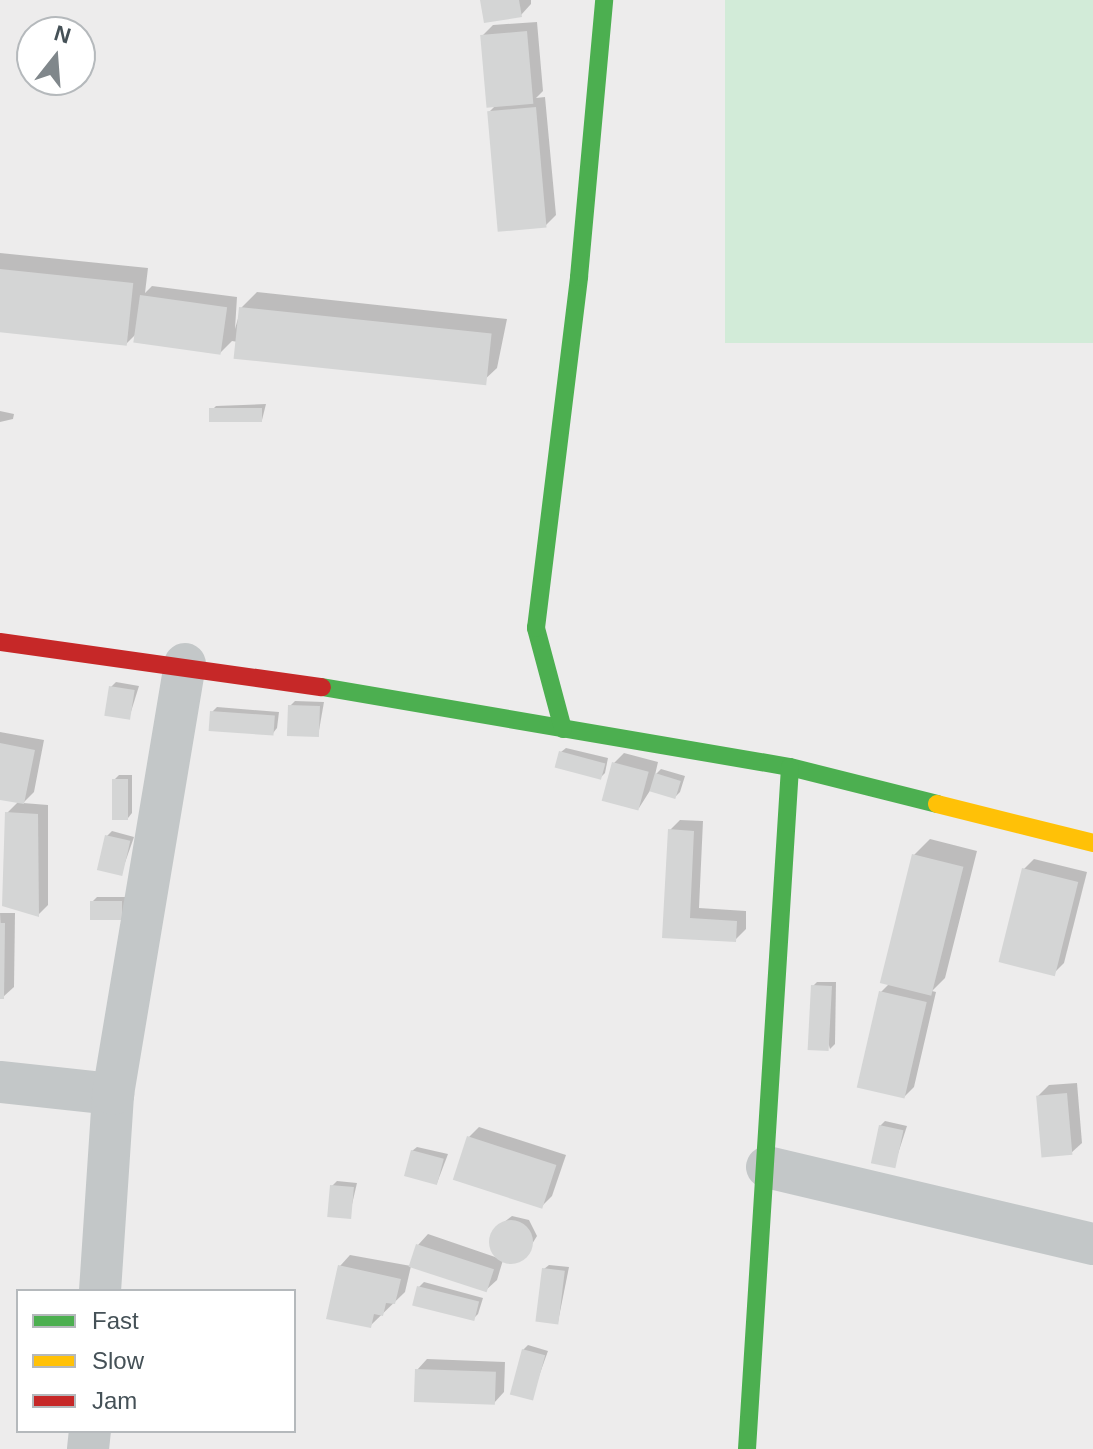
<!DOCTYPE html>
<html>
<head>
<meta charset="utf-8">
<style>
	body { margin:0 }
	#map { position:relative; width:1093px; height:1449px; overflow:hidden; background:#edecec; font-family:Helvetica,sans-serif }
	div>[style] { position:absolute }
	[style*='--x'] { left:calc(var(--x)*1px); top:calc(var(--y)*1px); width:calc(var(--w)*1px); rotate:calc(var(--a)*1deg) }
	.green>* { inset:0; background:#d2ebd8; transform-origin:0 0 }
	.shadow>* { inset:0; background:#0003 }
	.building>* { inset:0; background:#d4d5d5; transform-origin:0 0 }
	.round { border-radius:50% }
	.street>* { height:42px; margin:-21px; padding:0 21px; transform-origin:21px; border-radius:21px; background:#c3c7c8 }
	.fast>* { height:18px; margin:-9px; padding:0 9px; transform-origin:9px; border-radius:9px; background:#4caf50 }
	.slow>* { height:18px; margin:-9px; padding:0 9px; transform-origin:9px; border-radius:9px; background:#ffc107 }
	.jam>* { height:18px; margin:-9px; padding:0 9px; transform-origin:9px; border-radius:9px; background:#c62828 }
	span { translate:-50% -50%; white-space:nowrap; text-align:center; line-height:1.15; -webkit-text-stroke:8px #fff; paint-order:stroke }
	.legend { position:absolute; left:16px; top:1289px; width:280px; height:144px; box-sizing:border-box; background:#fff; border:2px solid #b5b9bc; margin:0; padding:10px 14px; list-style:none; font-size:24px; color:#455157 }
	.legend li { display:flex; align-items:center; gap:16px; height:40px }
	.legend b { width:40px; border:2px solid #b5b9bc }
	.north { position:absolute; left:16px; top:16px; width:80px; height:80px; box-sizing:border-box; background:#fff; border:2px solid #b5b9bc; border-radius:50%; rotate:17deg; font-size:22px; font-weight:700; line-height:32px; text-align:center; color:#455157 }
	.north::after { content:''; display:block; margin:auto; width:28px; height:36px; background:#80878b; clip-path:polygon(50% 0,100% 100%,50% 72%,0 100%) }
</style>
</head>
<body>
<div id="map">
	<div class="green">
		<i style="left:725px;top:0;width:368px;height:343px"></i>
	</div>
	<div class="shadow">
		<i style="clip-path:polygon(482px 0,531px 0,531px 4px,521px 15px)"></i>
		<i style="clip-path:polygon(537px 22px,543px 91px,536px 98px,545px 97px,556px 215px,545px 226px,489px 112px,496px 105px,482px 36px,493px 25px)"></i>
		<i style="clip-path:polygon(0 253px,148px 268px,145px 293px,152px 286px,237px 297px,235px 329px,241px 308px,257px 292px,507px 319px,497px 368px,481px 383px,232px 341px,220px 353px,138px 332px,126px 344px,0 330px)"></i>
		<i style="clip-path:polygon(266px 404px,262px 420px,211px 411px,216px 406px)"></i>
		<i style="clip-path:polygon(0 411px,14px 414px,13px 419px,0 422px)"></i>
		<i style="clip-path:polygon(116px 682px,139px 686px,129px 718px,111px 687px)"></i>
		<i style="clip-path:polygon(295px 701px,324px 702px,318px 736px,290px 706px)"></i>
		<i style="clip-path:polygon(217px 707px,279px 712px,277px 728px,273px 733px,212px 712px)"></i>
		<i style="clip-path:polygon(0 732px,44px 740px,34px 792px,23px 803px,48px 805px,48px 905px,38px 915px,7px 813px,19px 801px,0 798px)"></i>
		<i style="clip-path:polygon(566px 748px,608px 758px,605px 773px,600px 778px,561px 752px)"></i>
		<i style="clip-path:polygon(624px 753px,658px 762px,655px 775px,661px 769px,685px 776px,680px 792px,675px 797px,651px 789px,639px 808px,614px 763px)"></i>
		<i style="clip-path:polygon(119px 775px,132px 775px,132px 813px,128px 818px,114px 780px)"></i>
		<i style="clip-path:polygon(680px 820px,703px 821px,699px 908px,746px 911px,746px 929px,735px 940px,664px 936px,670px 830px)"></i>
		<i style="clip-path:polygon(112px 831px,134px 837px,121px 874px,107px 836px)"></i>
		<i style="clip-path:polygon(930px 839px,977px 851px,945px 978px,932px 991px,936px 992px,914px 1087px,904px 1097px,881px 992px,889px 984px,914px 855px)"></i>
		<i style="clip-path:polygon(1034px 859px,1087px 872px,1064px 963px,1054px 973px,1024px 869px)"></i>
		<i style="clip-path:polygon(97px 897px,126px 897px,126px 915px,92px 902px)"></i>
		<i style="clip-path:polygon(0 913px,15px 913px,14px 987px,3px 997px)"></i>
		<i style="clip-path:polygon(817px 982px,836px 982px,835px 1044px,830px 1049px,813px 986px)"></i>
		<i style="clip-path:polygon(1077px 1083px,1082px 1143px,1071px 1153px,1038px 1096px,1049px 1085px)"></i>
		<i style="clip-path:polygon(885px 1121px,907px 1126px,894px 1166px,880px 1126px)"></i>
		<i style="clip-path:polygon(479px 1127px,566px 1155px,552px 1196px,541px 1207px,469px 1137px)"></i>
		<i style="clip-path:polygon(417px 1147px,448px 1154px,437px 1183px,412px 1151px)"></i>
		<i style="clip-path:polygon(337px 1181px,357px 1183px,349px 1217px,332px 1186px)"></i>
		<i style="clip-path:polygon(512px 1216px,529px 1220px,537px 1236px,524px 1257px,503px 1260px,497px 1280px,486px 1290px,418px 1245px,428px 1234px,498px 1258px,491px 1241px,499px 1226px)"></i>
		<i style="clip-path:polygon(350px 1255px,411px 1266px,405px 1292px,370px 1326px,340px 1266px)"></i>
		<i style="clip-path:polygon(549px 1265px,569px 1267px,558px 1322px,544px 1269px)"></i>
		<i style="clip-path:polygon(424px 1282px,483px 1298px,478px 1314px,473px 1319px,419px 1287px)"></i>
		<i style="clip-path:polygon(528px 1345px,548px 1351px,531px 1398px,523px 1350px)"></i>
		<i style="clip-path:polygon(427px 1359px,505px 1362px,504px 1392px,494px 1403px,417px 1370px)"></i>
	</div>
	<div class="building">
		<i style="clip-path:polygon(480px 0,519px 0,522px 17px,484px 23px)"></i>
		<i style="left:527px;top:31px;width:73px;height:47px;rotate:85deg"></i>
		<i style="left:536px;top:107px;width:121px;height:49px;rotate:85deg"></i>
		<i style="left:0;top:269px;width:134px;height:63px;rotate:6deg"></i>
		<i style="left:140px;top:295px;width:88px;height:48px;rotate:8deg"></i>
		<i style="left:239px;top:307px;width:254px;height:52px;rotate:6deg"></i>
		<i style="left:262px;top:408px;width:14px;height:53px;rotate:90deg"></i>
		<i style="left:109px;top:686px;width:26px;height:30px;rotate:9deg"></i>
		<i style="left:288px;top:705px;width:32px;height:31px;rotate:2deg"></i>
		<i style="left:210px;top:711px;width:65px;height:20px;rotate:4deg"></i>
		<i style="clip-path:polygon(0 743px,35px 750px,24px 804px,0 800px)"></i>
		<i style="left:559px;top:751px;width:48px;height:17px;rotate:15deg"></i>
		<i style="left:612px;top:762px;width:38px;height:40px;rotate:15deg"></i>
		<i style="left:655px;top:773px;width:27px;height:19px;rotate:17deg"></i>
		<i style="left:112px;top:779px;width:16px;height:41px"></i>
		<i style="clip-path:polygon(5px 812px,38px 814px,39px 917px,2px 906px)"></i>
		<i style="clip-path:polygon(668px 829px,694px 831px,690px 918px,737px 921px,736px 942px,662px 938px)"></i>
		<i style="left:105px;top:835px;width:26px;height:36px;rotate:13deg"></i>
		<i style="left:912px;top:854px;width:53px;height:133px;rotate:14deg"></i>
		<i style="left:1022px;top:868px;width:58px;height:97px;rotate:14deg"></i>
		<i style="left:90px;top:901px;width:32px;height:19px"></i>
		<i style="clip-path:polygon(0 923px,5px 923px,4px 999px,0 999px)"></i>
		<i style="left:811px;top:985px;width:21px;height:65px;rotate:3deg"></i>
		<i style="left:879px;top:991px;width:49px;height:99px;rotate:13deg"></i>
		<i style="left:1067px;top:1093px;width:62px;height:31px;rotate:85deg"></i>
		<i style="left:879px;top:1125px;width:25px;height:39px;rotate:12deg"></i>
		<i style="left:467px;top:1136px;width:94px;height:46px;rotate:18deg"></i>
		<i style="left:411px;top:1150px;width:34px;height:27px;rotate:15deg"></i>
		<i style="left:330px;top:1185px;width:24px;height:32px;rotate:5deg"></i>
		<i class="round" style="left:489px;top:1220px;width:44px;height:44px"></i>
		<i style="left:416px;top:1244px;width:82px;height:24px;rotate:18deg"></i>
		<i style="clip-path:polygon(338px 1265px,401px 1279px,395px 1304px,386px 1303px,383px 1316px,374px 1314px,371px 1328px,326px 1319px)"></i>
		<i style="left:542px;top:1268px;width:23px;height:54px;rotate:7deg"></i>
		<i style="left:417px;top:1286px;width:64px;height:20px;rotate:14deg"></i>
		<i style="left:522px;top:1349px;width:24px;height:47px;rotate:15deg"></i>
		<i style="left:415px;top:1369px;width:81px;height:33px;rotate:2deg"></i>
	</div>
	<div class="street">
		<i style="--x:0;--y:1082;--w:114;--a:6.1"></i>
		<i style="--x:767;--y:1167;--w:335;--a:13.3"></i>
		<i style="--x:100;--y:1291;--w:197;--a:-86.2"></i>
		<i style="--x:113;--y:1094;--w:436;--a:-80.5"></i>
		<i style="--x:88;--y:1449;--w:18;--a:-84"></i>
	</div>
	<div class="fast">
		<i style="--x:322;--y:687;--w:475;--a:9.7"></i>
		<i style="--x:790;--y:767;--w:152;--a:14.1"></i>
		<i style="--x:563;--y:729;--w:105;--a:-105"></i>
		<i style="--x:536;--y:628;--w:354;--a:-83"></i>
		<i style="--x:579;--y:277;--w:278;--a:-84.8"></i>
		<i style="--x:747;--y:1449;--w:683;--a:-86.39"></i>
	</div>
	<div class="slow">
		<i style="--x:937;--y:804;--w:161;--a:14"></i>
	</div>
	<div class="jam">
		<i style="--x:0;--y:642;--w:325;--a:8"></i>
	</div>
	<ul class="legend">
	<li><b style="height:10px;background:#4caf50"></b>Fast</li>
	<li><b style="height:10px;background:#ffc107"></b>Slow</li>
	<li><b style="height:10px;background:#c62828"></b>Jam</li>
	</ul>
	<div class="north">N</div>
</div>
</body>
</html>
